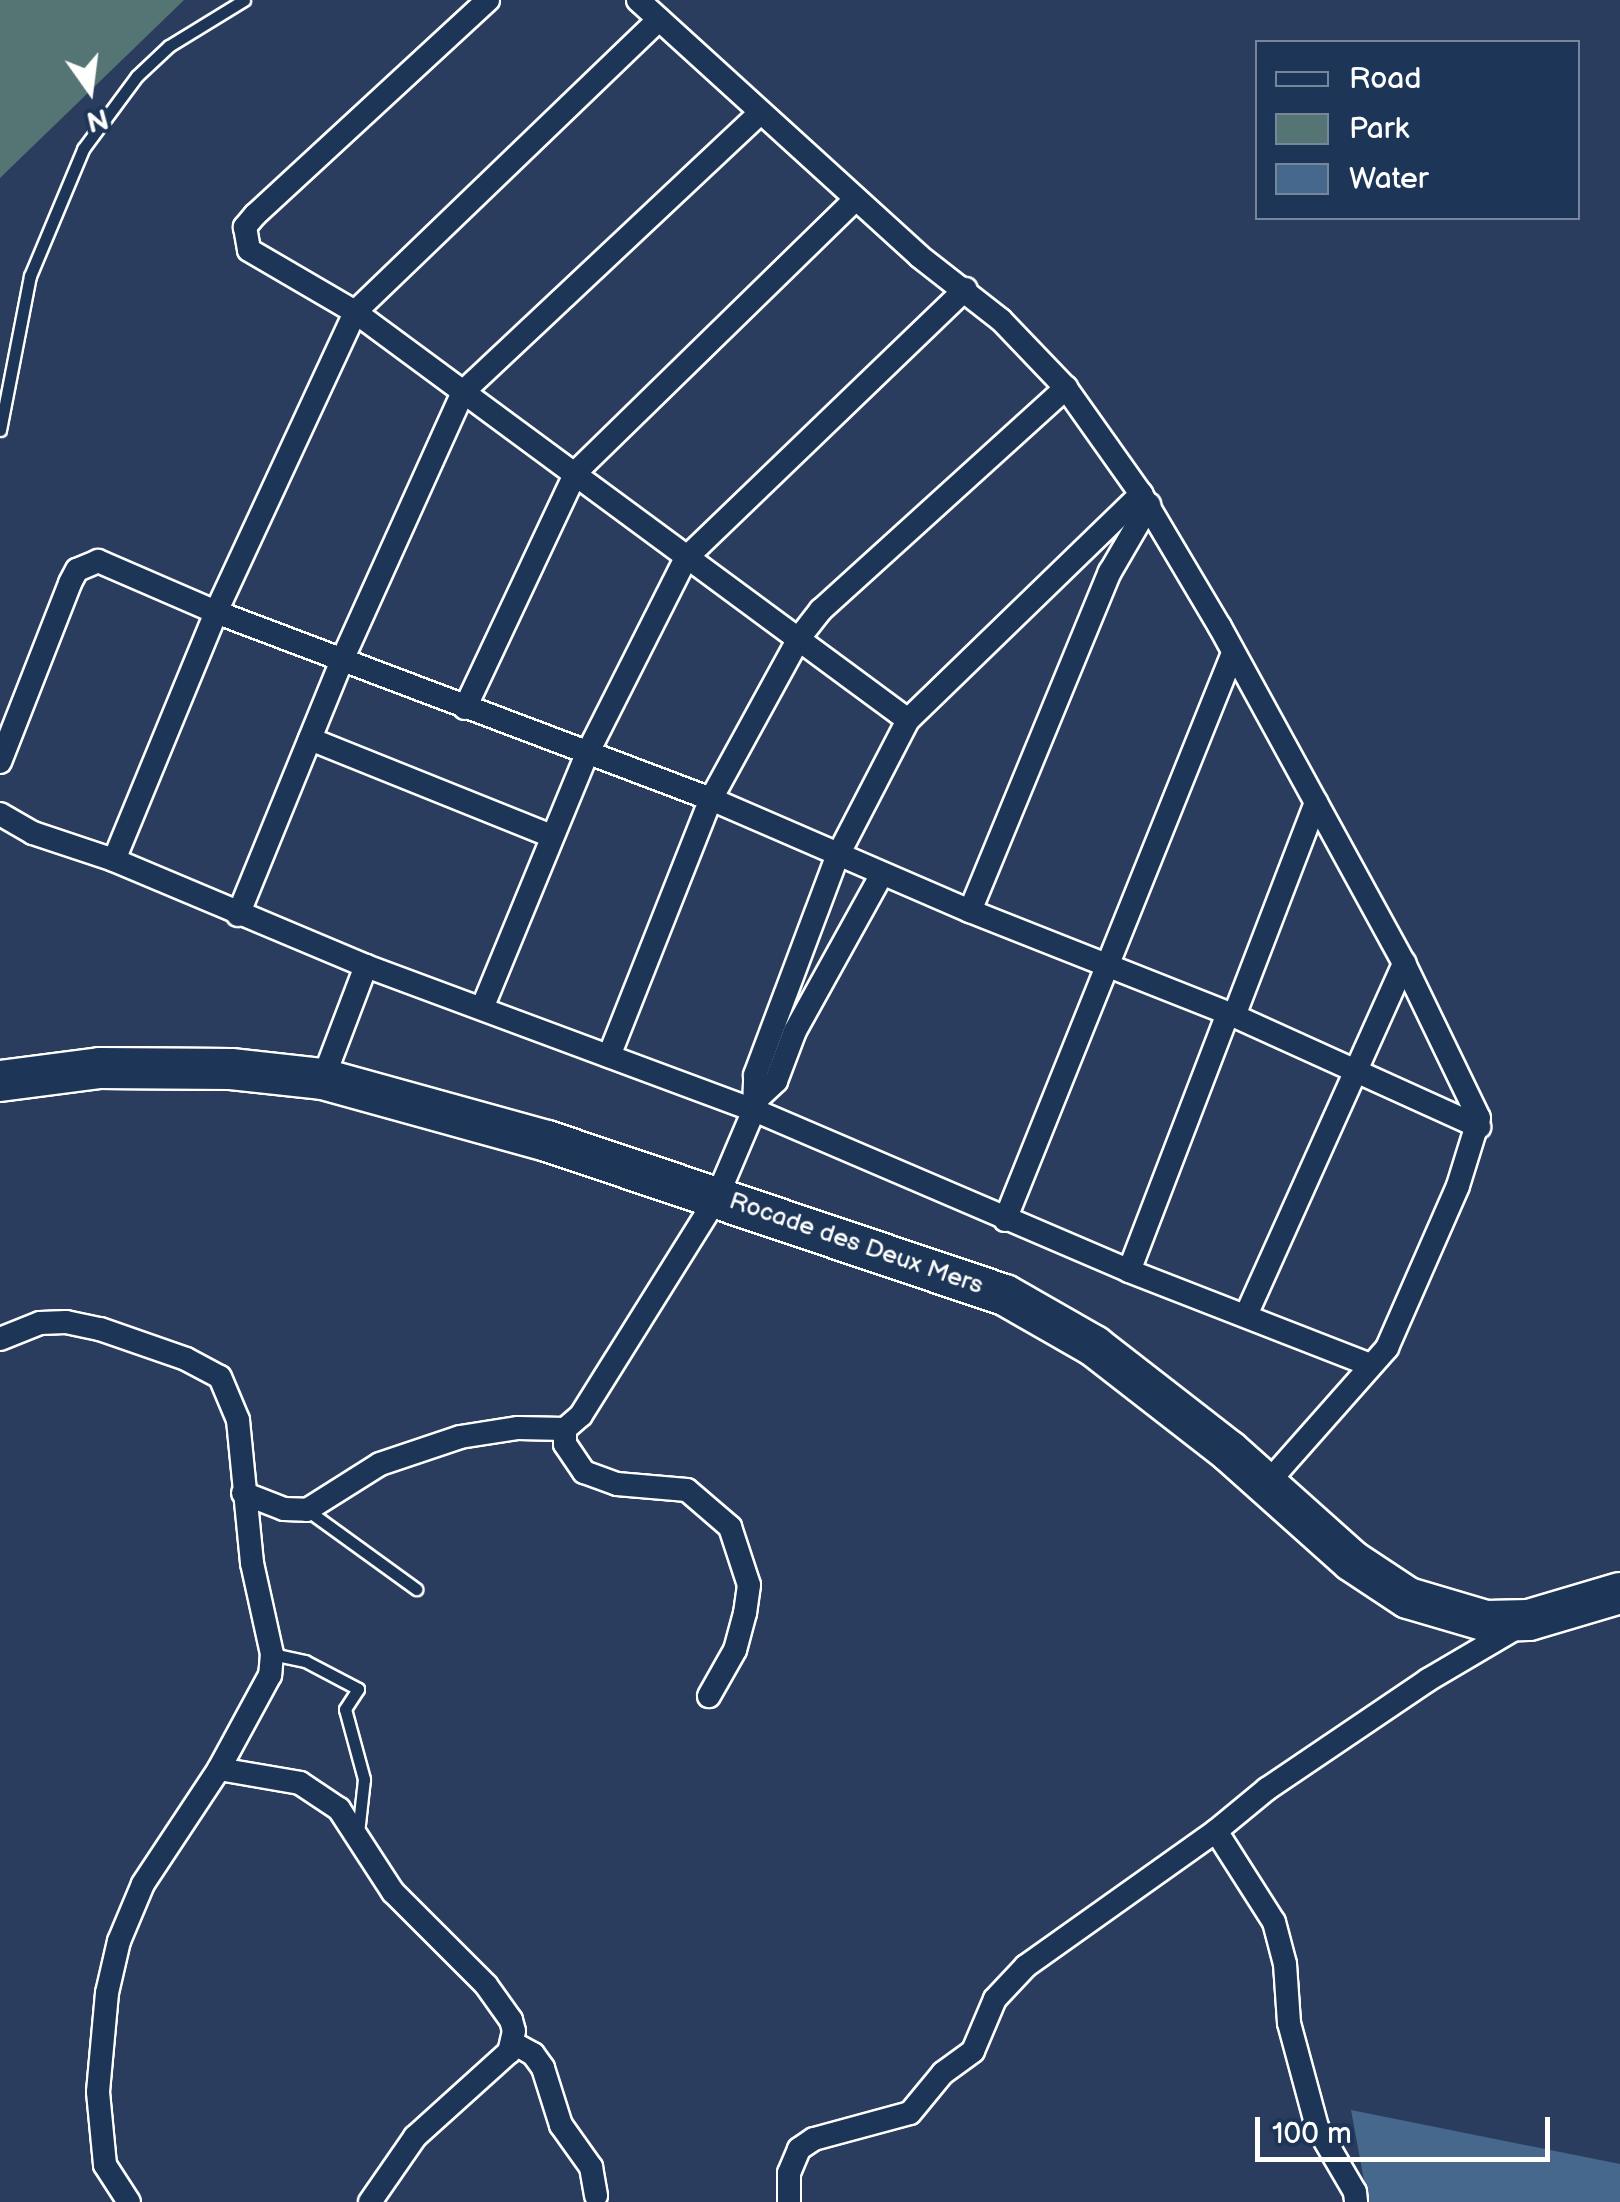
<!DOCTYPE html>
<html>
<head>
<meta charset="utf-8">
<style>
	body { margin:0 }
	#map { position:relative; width:1620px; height:2202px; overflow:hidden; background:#2a3d5e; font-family:"Balsamiq Sans",sans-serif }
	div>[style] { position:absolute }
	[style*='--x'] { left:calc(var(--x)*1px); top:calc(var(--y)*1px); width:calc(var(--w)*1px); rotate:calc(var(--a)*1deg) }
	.green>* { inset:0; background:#557574 }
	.water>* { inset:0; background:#46688d }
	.roads { filter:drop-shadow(2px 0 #fff) drop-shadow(-2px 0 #fff) drop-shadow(0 2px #fff) drop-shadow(0 -2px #fff) }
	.lane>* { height:11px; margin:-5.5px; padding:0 5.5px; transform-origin:5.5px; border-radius:5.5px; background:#1d3557 }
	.street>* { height:22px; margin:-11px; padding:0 11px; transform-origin:11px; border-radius:11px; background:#1d3557 }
	.highway>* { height:40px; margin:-20px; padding:0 20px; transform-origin:20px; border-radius:20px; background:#1d3557 }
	span { translate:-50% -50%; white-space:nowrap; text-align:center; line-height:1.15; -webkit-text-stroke:9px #1d3557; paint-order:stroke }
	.street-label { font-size:25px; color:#fff }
	.legend { position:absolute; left:1255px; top:40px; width:325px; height:180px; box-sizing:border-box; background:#1d3557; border:2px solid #77869a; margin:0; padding:12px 18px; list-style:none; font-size:30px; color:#fff }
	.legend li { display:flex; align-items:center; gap:20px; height:50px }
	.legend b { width:50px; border:2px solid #77869a }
	.north { position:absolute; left:40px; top:40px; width:100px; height:100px; -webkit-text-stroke:8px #1d3557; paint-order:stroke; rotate:166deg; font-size:28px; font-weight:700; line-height:40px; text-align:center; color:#fff }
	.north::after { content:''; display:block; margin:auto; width:35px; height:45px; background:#fff; clip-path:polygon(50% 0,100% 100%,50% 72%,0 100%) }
	.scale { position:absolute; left:1255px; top:2117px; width:295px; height:45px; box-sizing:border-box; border:5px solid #fff; border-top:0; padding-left:12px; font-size:30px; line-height:35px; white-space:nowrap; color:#fff; -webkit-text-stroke:8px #1d3557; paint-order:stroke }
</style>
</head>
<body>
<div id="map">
	<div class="green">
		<i style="clip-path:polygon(0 0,184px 0,0 178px)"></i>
	</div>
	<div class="water">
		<i style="clip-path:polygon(1351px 2110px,1620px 2164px,1620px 2202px,1368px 2202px)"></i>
	</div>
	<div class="roads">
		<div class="lane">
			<i style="--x:0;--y:430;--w:157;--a:-79"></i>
			<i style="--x:30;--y:276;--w:138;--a:-67.3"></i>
			<i style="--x:83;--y:149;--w:91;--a:-53.5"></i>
			<i style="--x:137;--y:76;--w:44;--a:-43.2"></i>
			<i style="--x:169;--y:46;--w:88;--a:-31.5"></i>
			<i style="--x:307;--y:1510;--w:135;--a:35.9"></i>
			<i style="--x:272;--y:1654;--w:34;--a:12"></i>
			<i style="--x:305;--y:1661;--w:60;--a:27.8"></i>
			<i style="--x:358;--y:1689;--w:24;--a:123"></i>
			<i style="--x:345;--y:1709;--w:73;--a:74.8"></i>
			<i style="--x:364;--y:1779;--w:54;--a:96.3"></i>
		</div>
		<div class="street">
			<i style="--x:488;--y:0;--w:317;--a:137.3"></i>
			<i style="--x:255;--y:215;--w:16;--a:130"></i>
			<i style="--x:245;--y:227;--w:23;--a:80"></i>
			<i style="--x:249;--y:250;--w:123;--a:30.3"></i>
			<i style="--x:355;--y:312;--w:687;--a:36.42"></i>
			<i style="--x:638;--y:0;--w:380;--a:42.3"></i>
			<i style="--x:919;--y:256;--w:104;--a:38"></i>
			<i style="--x:1001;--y:320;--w:94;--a:46.3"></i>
			<i style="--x:1066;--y:388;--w:130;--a:54.7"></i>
			<i style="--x:465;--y:708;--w:261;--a:-64.8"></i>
			<i style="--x:576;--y:472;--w:391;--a:-44.3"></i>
			<i style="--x:310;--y:739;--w:260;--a:21.9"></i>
			<i style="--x:0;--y:762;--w:192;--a:-68.6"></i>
			<i style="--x:70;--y:583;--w:15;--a:-62"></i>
			<i style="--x:77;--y:570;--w:23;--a:-23"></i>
			<i style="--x:98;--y:561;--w:129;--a:23.4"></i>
			<i style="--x:216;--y:612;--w:529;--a:20.7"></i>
			<i style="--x:711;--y:799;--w:282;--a:23.4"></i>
			<i style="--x:970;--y:911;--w:367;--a:-67.6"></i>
			<i style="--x:1110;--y:572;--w:78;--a:-59.8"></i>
			<i style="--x:0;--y:814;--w:38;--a:30"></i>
			<i style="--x:33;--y:833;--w:85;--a:18.4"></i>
			<i style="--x:114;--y:860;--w:273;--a:22.8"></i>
			<i style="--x:366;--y:966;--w:414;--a:20.4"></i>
			<i style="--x:754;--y:1110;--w:408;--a:23.2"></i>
			<i style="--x:1129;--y:1271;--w:259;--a:21.3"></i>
			<i style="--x:114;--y:860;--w:268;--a:-67.6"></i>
			<i style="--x:216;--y:612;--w:331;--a:-65.1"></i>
			<i style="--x:355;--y:312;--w:422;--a:-43.9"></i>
			<i style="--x:970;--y:911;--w:277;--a:21.6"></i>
			<i style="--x:1228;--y:1013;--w:276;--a:24.4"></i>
			<i style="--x:238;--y:915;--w:278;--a:-67.8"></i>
			<i style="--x:343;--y:658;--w:292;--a:-65.7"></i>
			<i style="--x:463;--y:392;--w:406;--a:-43.2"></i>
			<i style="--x:483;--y:1006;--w:273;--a:-67.6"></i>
			<i style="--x:587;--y:754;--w:220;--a:-63.2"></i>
			<i style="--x:686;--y:558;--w:388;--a:-43.9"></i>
			<i style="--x:1234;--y:1016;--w:229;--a:-69"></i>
			<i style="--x:609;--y:1056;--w:277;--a:-68.4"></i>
			<i style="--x:711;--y:799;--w:183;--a:-61.3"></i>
			<i style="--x:799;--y:638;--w:36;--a:-52"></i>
			<i style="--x:821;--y:610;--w:331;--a:-42.2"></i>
			<i style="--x:323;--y:1079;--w:121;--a:-69.2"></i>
			<i style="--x:757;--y:1099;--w:26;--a:-43"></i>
			<i style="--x:776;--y:1081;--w:53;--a:-69.2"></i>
			<i style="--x:795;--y:1031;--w:177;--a:-61"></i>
			<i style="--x:1005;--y:1220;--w:611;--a:-68.09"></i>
			<i style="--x:1129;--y:1271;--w:276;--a:-69"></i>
			<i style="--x:1247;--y:1313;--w:384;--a:-65.8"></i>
			<i style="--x:0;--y:1339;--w:43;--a:-21.8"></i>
			<i style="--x:40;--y:1323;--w:26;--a:-2"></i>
			<i style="--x:66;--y:1322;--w:35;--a:12"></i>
			<i style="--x:100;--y:1329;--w:91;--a:19.2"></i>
			<i style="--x:186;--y:1359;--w:38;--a:28"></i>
			<i style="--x:220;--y:1377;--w:47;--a:67.3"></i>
			<i style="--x:238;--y:1420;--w:144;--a:84.4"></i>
			<i style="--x:252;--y:1563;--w:93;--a:77.6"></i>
			<i style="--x:272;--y:1654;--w:21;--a:95"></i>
			<i style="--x:270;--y:1675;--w:107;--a:118.5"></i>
			<i style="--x:219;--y:1769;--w:138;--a:123.5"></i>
			<i style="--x:143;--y:1884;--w:62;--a:112.8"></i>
			<i style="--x:119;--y:1941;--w:53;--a:103"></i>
			<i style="--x:107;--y:1993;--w:99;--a:95.2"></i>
			<i style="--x:98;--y:2092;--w:73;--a:84.5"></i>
			<i style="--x:105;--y:2165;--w:44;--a:57"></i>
			<i style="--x:565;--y:1429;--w:15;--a:90"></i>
			<i style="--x:565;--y:1444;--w:34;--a:56"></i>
			<i style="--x:584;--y:1472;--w:35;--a:20"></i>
			<i style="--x:617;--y:1484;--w:70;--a:4.9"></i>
			<i style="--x:687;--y:1490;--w:57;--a:40.7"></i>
			<i style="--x:730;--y:1527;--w:61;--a:71.9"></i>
			<i style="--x:749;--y:1585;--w:28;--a:98"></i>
			<i style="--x:745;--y:1613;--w:38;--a:105"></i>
			<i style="--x:735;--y:1650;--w:53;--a:119.5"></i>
			<i style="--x:243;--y:1493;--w:44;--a:21.3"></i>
			<i style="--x:284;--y:1509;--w:23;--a:2"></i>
			<i style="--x:307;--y:1510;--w:86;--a:-32.2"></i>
			<i style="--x:380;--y:1464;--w:84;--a:-18.6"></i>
			<i style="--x:460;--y:1437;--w:59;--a:-8.8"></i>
			<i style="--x:518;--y:1428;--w:47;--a:1.2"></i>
			<i style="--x:565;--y:1429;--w:21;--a:-41"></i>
			<i style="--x:581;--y:1415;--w:257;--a:-58"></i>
			<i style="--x:717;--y:1197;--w:95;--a:-67"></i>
			<i style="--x:754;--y:1110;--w:35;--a:-88"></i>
			<i style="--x:755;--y:1075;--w:233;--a:-69.4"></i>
			<i style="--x:837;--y:857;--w:154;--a:-62.6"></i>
			<i style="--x:908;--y:720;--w:325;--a:-44.1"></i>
			<i style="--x:1141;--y:494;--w:155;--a:59.3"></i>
			<i style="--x:1220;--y:627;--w:383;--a:61.3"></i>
			<i style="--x:1404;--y:963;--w:172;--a:64.2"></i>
			<i style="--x:1479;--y:1118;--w:71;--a:107.2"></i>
			<i style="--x:1458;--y:1186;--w:177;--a:113.7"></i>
			<i style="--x:1387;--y:1348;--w:183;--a:131.5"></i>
			<i style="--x:219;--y:1769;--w:82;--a:9.8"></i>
			<i style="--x:300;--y:1783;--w:47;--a:33.7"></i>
			<i style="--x:339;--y:1809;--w:99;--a:57"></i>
			<i style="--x:393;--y:1892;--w:132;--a:45"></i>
			<i style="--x:486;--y:1985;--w:43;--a:54.5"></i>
			<i style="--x:511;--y:2020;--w:11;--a:75"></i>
			<i style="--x:514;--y:2031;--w:22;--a:103"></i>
			<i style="--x:509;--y:2052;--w:127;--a:137.9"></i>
			<i style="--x:415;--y:2137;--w:79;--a:124.7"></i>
			<i style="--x:1216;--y:1831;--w:108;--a:57.5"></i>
			<i style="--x:1274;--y:1922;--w:43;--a:75.3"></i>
			<i style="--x:1285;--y:1964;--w:59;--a:86.1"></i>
			<i style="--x:1289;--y:2023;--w:108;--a:74.9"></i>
			<i style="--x:1317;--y:2127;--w:75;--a:59.7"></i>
			<i style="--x:1355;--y:2192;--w:10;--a:84"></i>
			<i style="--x:513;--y:2043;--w:23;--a:29"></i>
			<i style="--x:533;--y:2054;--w:17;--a:54"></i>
			<i style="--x:543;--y:2068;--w:60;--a:72.5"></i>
			<i style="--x:561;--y:2125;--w:52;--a:54.5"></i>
			<i style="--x:591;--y:2167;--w:29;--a:80"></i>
			<i style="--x:789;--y:2202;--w:29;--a:-90"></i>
			<i style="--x:789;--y:2173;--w:26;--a:-67"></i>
			<i style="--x:799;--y:2149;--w:18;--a:-34"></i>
			<i style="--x:814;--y:2139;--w:99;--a:-15.2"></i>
			<i style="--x:910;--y:2113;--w:52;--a:-50.5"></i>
			<i style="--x:943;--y:2073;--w:37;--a:-36"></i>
			<i style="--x:973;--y:2051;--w:56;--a:-67.1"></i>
			<i style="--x:995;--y:1999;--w:45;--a:-46.8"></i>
			<i style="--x:1026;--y:1966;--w:233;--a:-35.4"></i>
			<i style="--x:1216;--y:1831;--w:66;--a:-39.5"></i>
			<i style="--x:1267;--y:1789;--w:194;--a:-34.1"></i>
			<i style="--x:1428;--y:1680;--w:104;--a:-30.5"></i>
		</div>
		<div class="highway">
			<i style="--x:0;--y:1081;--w:101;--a:-7.4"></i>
			<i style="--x:100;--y:1068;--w:131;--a:0.4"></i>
			<i style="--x:231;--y:1069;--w:93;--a:6.2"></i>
			<i style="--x:323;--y:1079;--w:232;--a:15.5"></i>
			<i style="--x:547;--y:1141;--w:483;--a:18.6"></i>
			<i style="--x:1005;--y:1295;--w:103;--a:29.8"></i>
			<i style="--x:1094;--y:1346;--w:171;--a:37.9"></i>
			<i style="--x:1229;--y:1451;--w:165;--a:41.8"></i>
			<i style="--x:1352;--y:1561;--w:67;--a:33.5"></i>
			<i style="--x:1408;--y:1598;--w:81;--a:16.4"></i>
			<i style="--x:1486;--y:1621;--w:43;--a:-1.3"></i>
			<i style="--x:1529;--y:1620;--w:95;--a:-16.5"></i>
		</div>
	</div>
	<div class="street-label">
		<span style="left:856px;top:1244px;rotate:19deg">Rocade des Deux Mers</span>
	</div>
	<ul class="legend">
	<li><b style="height:12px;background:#1d3557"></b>Road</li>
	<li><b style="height:28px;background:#557574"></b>Park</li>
	<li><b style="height:28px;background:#46688d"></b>Water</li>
	</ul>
	<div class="north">N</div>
	<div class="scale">100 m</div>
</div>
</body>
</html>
